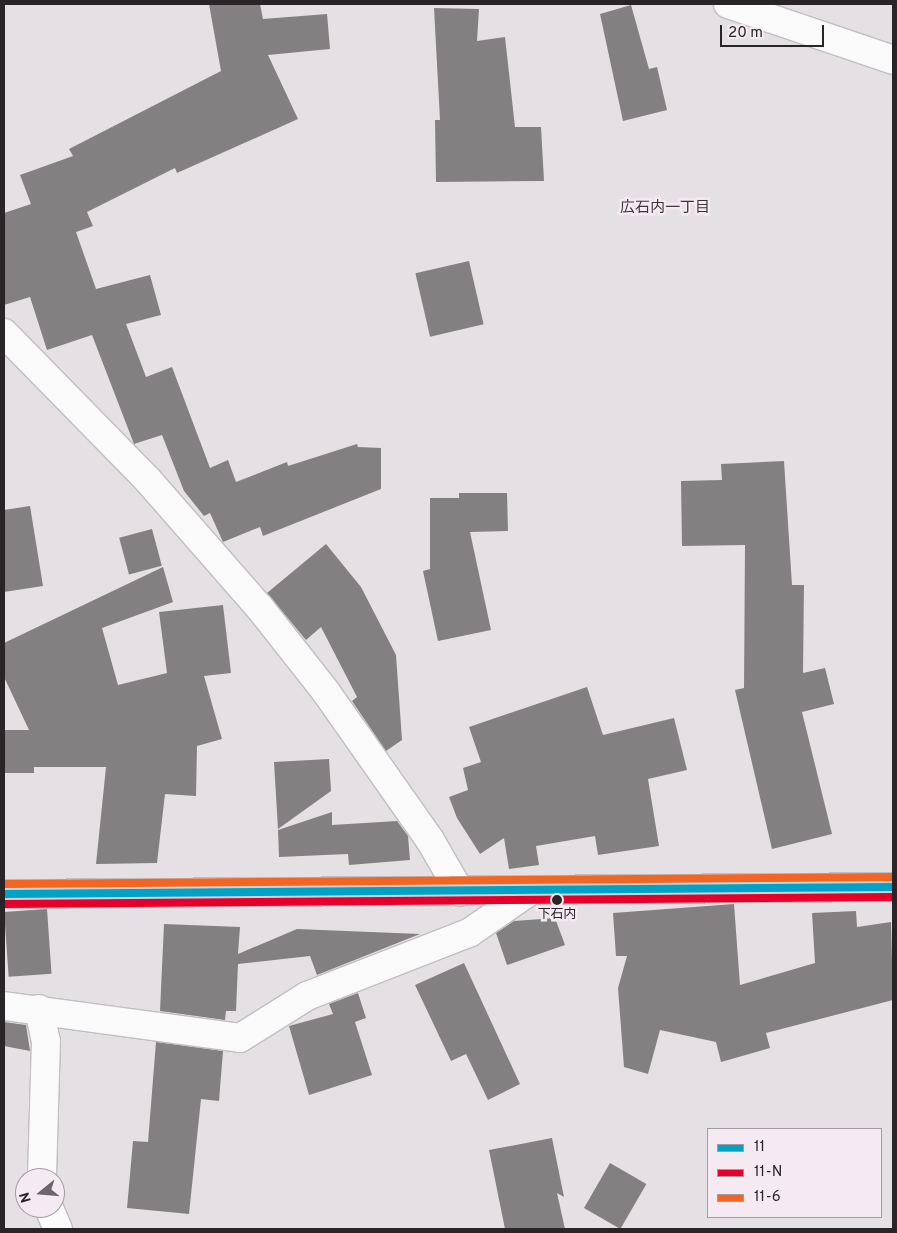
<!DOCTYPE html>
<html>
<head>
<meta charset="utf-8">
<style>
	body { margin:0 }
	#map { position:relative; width:897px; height:1233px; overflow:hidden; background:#e5e0e3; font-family:Overpass,"Noto Sans JP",sans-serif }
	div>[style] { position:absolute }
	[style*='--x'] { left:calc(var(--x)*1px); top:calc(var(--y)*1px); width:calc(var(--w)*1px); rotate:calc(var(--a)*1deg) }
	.building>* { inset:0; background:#838082; transform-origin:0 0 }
	.roads { filter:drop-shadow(1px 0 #c2bec0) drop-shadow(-1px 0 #c2bec0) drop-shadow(0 1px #c2bec0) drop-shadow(0 -1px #c2bec0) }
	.minor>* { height:28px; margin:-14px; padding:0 14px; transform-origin:14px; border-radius:14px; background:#fbfafb }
	.trunk>* { height:28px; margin:-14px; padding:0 14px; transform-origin:14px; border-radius:14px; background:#ccd5d6 }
	.bus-1>* { height:8px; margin:-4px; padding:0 4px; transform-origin:4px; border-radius:4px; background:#02a2c6 }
	.bus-2>* { height:8px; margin:-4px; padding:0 4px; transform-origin:4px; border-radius:4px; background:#e4002b }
	.bus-3>* { height:8px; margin:-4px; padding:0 4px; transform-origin:4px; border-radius:4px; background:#f26522 }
	.dots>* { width:14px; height:14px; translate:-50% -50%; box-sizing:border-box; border:2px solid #f5eaf1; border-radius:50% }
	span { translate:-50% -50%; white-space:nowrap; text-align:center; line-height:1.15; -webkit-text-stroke:5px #f5eaf1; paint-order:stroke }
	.bus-label { font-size:13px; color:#282427 }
	.neighbourhood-label { font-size:15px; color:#3e353b }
	.frame { position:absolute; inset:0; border:5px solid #282427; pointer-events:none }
	.legend { position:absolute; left:707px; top:1128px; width:175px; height:90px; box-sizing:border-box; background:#f5eaf1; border:1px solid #a39ba0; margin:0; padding:6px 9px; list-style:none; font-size:15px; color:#282427 }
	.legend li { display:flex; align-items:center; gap:10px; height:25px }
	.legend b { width:25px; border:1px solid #a39ba0 }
	.north { position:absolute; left:15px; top:1168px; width:50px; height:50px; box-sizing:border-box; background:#f5eaf1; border:1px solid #a39ba0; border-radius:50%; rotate:253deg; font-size:14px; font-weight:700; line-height:20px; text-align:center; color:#282427 }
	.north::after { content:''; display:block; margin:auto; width:18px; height:22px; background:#6a6669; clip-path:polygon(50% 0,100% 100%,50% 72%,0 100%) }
	.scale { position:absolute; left:720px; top:25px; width:104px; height:22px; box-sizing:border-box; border:2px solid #282427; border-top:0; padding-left:6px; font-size:15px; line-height:18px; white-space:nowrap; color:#282427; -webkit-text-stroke:4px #f5eaf1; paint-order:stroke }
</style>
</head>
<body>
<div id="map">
	<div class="building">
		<i style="clip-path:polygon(209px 4px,260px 4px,263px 19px,327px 14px,330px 49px,268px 55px,298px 119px,177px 173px,175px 168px,87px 212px,93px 226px,76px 232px,96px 289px,150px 275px,161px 315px,126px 324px,146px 377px,172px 367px,210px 468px,228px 460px,236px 482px,287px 462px,288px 466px,357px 444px,358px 447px,381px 448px,381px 489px,263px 536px,260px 527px,223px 542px,210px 513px,204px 516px,184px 491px,162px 435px,134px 444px,92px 335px,47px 350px,30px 297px,4px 305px,4px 213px,31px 204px,20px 175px,73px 156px,69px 149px,221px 71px)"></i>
		<i style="clip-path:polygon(631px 5px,649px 69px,657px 67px,667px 110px,623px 121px,600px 14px)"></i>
		<i style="clip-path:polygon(434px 8px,479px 9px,477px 41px,505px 37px,515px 127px,541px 127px,544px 181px,436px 182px,435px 120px,440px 120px)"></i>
		<i style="left:469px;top:261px;width:65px;height:55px;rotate:77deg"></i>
		<i style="clip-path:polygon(784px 461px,792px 585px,804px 585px,803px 673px,825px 668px,834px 704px,802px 712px,832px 834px,772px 849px,735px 690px,744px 688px,745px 545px,682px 546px,681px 481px,722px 480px,721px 464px)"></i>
		<i style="clip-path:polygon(459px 493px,507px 493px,508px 531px,470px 532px,491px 630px,438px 641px,423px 571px,430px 569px,430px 498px,459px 498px)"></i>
		<i style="clip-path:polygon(30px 506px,43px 586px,4px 592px,4px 510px)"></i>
		<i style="left:152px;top:529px;width:38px;height:34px;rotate:75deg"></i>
		<i style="clip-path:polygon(326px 544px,361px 587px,396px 655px,402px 740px,386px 751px,352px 701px,357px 697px,321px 627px,306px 640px,267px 593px)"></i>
		<i style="clip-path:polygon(163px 567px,173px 602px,102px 628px,118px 685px,167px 673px,159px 612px,223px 605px,231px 673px,204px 676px,222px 739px,197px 746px,196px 796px,165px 794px,157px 863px,96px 864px,106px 767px,34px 767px,34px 773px,4px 773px,4px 730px,29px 730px,4px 677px,4px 643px)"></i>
		<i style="clip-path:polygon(587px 687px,603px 735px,674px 718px,687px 770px,648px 779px,659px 846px,598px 855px,595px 836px,536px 846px,539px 865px,509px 869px,504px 838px,480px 854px,457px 818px,449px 797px,468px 790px,463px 768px,481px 762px,469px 727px)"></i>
		<i style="clip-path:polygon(329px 759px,331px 791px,278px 829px,274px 762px)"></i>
		<i style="clip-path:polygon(332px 812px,332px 825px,397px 821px,408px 836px,410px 860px,349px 865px,348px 854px,279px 857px,278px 830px)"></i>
		<i style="clip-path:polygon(734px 904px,740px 985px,815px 963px,812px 913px,856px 911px,857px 927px,891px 922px,893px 1000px,766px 1033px,770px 1048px,721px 1062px,716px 1042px,660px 1030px,648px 1074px,624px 1067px,618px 988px,627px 956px,616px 956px,613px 913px)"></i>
		<i style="left:47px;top:909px;width:65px;height:43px;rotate:86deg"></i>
		<i style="clip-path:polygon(555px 918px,565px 945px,507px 965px,496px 933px,514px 921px)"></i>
		<i style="clip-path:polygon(164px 924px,240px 927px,238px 954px,297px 929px,420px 934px,317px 975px,310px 956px,238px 964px,236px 1011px,226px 1011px,225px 1020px,160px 1011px)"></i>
		<i style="clip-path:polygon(464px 963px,520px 1084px,488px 1100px,466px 1054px,451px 1061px,415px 985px)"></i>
		<i style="clip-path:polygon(358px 993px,366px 1018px,355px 1022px,372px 1075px,309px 1095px,289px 1026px,333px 1014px,329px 1004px)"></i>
		<i style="clip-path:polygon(4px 1022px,26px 1025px,30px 1051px,4px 1046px)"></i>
		<i style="clip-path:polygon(156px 1042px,223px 1051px,219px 1101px,201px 1099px,189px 1214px,127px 1208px,133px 1141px,148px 1142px)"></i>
		<i style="clip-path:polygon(552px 1138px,564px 1197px,557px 1193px,565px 1229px,505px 1229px,489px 1150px)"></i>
		<i style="left:610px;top:1163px;width:42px;height:52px;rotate:30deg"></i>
	</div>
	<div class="roads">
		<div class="minor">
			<i style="--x:728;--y:4;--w:174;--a:18.7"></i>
			<i style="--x:4;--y:333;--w:204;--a:45.6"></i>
			<i style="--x:147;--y:479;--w:171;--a:48.8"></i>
			<i style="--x:260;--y:608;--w:107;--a:51.8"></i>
			<i style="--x:326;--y:692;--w:181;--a:54.9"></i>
			<i style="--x:430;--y:840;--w:60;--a:60"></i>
			<i style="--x:4;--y:1006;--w:238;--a:7.7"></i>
			<i style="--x:240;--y:1038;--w:79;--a:-32.1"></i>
			<i style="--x:307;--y:996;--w:174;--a:-21.3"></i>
			<i style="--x:469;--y:933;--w:74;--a:-34.5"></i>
			<i style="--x:39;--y:1009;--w:33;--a:78"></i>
			<i style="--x:46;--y:1041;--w:137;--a:91.7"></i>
			<i style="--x:49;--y:1208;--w:23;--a:67"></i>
		</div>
		<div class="trunk">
			<i style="--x:4;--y:894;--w:889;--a:-0.45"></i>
		</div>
	</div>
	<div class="bus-1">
		<i style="--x:4;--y:894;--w:889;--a:-0.45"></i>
	</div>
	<div class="bus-2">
		<i style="--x:4;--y:904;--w:889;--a:-0.45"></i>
	</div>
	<div class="bus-3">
		<i style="--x:4;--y:884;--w:889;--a:-0.45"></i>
	</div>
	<div class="dots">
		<i style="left:557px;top:900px;background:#282427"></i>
	</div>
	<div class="bus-label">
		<span style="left:557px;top:915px">下石内</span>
	</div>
	<div class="neighbourhood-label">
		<span style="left:665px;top:209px">広石内一丁目</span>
	</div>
	<div class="frame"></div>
	<ul class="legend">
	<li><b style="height:6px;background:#02a2c6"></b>11</li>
	<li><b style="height:6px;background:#e4002b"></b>11-N</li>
	<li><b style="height:6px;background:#f26522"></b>11-6</li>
	</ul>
	<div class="north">N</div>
	<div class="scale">20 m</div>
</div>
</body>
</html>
